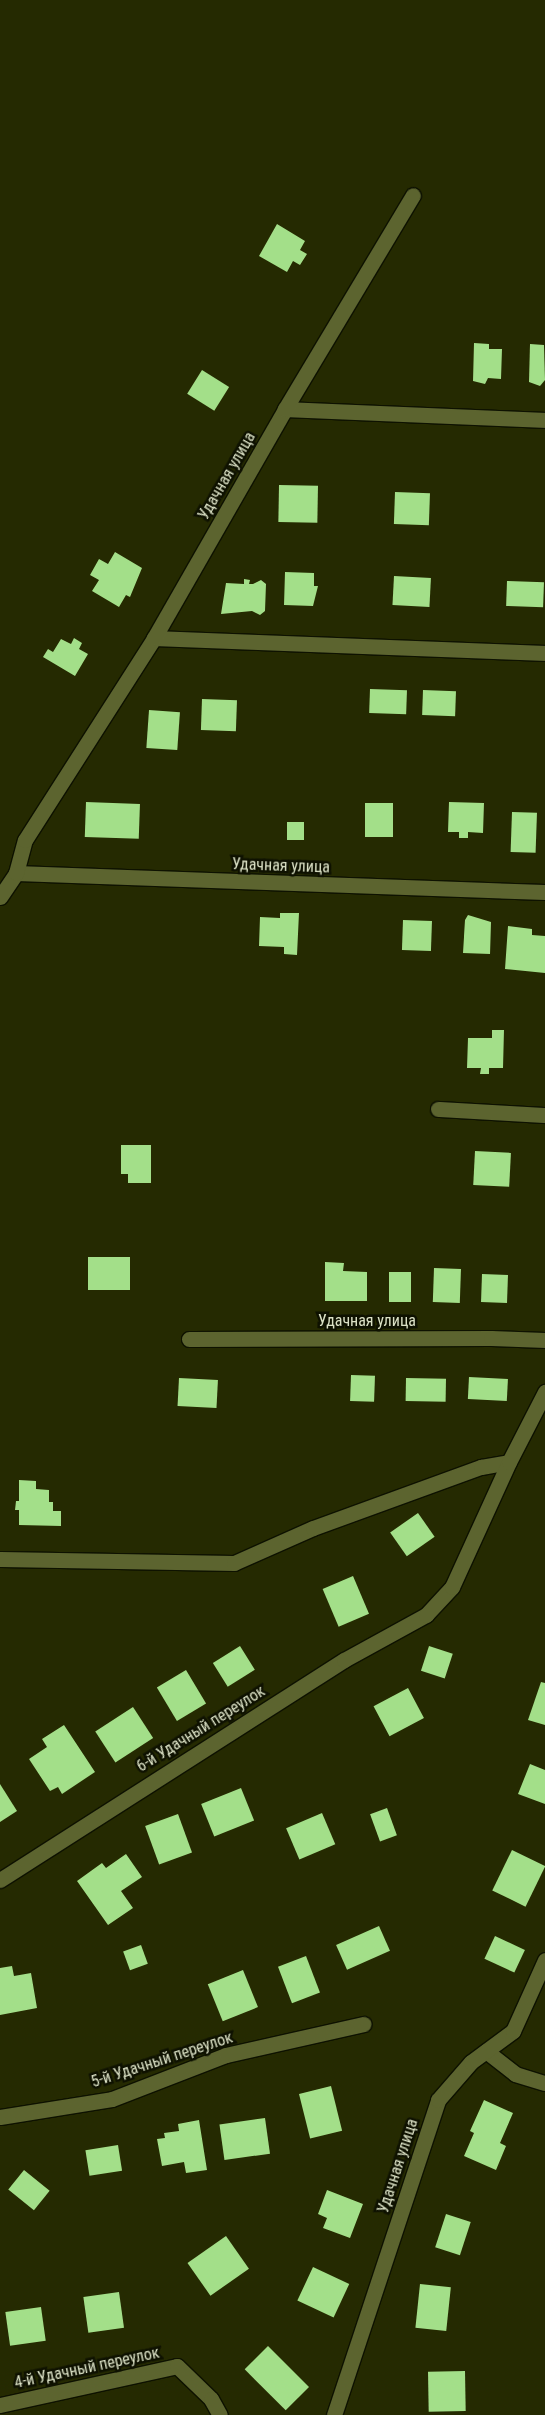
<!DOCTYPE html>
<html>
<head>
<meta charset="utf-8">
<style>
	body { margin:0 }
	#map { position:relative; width:545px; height:2415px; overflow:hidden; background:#252a01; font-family:"Roboto Condensed",sans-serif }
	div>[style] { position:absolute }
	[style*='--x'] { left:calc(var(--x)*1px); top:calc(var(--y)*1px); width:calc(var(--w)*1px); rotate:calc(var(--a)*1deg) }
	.building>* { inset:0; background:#a3df89; transform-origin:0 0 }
	.roads { filter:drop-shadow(1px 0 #0e1200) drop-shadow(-1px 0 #0e1200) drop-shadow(0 1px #0e1200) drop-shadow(0 -1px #0e1200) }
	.minor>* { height:15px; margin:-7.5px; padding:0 7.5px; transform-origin:7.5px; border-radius:7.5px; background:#5c642f }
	span { translate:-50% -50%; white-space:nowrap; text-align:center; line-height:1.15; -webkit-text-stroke:5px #0e1100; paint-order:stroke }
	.street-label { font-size:16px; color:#dbe1c5 }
</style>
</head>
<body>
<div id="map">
	<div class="building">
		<i style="clip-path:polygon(277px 224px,305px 241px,300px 250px,307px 254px,300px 265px,293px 261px,287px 272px,259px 256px)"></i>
		<i style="clip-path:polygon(474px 343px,489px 344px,489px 349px,502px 349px,501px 379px,488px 378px,485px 384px,473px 381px)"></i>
		<i style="clip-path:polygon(530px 344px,544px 345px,545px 380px,540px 386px,529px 382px)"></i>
		<i style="left:202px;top:370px;width:32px;height:28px;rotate:32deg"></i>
		<i style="left:279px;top:485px;width:39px;height:37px;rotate:1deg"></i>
		<i style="left:395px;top:492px;width:35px;height:32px;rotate:2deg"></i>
		<i style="clip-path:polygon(115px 552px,142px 568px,130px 597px,126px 595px,119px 607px,92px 591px,99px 580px,90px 575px,99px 559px,108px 564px)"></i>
		<i style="clip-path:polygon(285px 572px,314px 573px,314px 586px,318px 586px,313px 606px,284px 605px)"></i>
		<i style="left:394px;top:576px;width:37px;height:29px;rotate:3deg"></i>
		<i style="clip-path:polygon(244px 579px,250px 580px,249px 584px,253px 584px,261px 580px,266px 584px,265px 611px,260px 615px,252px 611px,221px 614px,226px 583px,244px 584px)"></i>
		<i style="left:507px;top:581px;width:37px;height:25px;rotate:2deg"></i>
		<i style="clip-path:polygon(74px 638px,82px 643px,79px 649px,88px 654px,75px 676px,43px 657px,48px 649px,53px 652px,61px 639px,71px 644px)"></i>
		<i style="left:370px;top:689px;width:37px;height:24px;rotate:2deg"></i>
		<i style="left:423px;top:690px;width:33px;height:25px;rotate:2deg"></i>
		<i style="left:202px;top:699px;width:35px;height:31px;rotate:2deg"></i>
		<i style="left:149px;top:710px;width:31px;height:38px;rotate:4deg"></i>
		<i style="left:86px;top:802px;width:54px;height:35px;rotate:2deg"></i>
		<i style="clip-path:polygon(449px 802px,484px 803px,483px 833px,468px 832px,468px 838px,459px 838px,459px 832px,448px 832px)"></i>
		<i style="left:365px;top:803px;width:28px;height:34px"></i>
		<i style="left:512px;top:812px;width:25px;height:40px;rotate:2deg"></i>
		<i style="left:287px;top:822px;width:17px;height:18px"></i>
		<i style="clip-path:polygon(280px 913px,299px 913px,297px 955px,284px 954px,284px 947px,259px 946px,260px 917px,280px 918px)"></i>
		<i style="clip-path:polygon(468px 915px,491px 922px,490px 954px,463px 953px,465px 920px)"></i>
		<i style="left:403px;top:920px;width:29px;height:30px;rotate:2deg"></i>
		<i style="clip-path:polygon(508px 926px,532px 929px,532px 935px,545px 936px,545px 973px,505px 969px)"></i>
		<i style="clip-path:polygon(492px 1030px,504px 1030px,503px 1068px,489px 1068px,489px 1074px,480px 1074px,481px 1068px,467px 1068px,468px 1038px,492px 1038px)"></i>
		<i style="clip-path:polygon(121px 1145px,151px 1145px,151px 1183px,128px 1183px,128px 1174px,121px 1174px)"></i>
		<i style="left:475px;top:1151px;width:36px;height:34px;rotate:3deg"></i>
		<i style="left:88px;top:1257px;width:42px;height:33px"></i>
		<i style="clip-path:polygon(325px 1262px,344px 1263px,343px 1271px,367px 1272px,367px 1301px,325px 1301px)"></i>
		<i style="left:434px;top:1268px;width:27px;height:34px;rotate:2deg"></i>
		<i style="left:389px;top:1272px;width:22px;height:30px"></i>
		<i style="left:482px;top:1274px;width:26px;height:28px;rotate:2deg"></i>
		<i style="left:351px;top:1375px;width:24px;height:26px;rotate:2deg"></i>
		<i style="left:469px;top:1377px;width:39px;height:22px;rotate:3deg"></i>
		<i style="left:179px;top:1378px;width:39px;height:28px;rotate:3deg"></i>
		<i style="left:406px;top:1378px;width:40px;height:23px;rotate:1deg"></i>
		<i style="clip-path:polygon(19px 1480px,36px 1481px,36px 1489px,49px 1490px,49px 1502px,53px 1502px,53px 1511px,61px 1511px,61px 1526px,19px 1525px,19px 1510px,15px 1510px,16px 1501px,19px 1501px)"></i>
		<i style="left:418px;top:1513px;width:29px;height:34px;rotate:55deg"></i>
		<i style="left:353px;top:1576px;width:41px;height:33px;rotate:67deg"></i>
		<i style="left:240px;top:1646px;width:28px;height:32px;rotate:58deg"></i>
		<i style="left:429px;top:1646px;width:25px;height:26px;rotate:18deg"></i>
		<i style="left:186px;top:1670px;width:39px;height:34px;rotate:59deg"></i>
		<i style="clip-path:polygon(541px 1682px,545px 1683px,545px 1725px,528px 1720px)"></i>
		<i style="left:408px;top:1688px;width:34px;height:39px;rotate:62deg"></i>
		<i style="left:133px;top:1707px;width:37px;height:45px;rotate:57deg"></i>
		<i style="clip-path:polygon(64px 1725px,95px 1772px,62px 1794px,58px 1787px,50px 1791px,29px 1759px,47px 1747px,42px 1739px)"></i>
		<i style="clip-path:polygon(530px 1764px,545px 1770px,545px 1804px,518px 1794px)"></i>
		<i style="clip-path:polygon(0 1784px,17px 1811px,0 1822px)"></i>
		<i style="left:241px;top:1788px;width:35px;height:43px;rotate:68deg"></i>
		<i style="left:387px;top:1808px;width:29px;height:18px;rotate:70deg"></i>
		<i style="left:322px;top:1813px;width:34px;height:39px;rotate:67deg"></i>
		<i style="left:178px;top:1814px;width:41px;height:35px;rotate:70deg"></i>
		<i style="left:512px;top:1850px;width:37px;height:45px;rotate:26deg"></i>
		<i style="clip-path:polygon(126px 1854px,142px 1877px,121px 1891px,133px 1908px,108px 1925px,77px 1881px,102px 1863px,106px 1868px)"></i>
		<i style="left:379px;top:1926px;width:27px;height:47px;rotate:66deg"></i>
		<i style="left:495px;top:1936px;width:33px;height:25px;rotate:25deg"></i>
		<i style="left:141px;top:1945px;width:20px;height:19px;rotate:70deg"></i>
		<i style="left:306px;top:1956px;width:39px;height:30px;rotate:69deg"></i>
		<i style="clip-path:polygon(12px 1966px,14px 1976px,31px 1973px,37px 2008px,0 2015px,0 1968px)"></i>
		<i style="left:243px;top:1970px;width:40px;height:38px;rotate:68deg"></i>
		<i style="left:331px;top:2086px;width:46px;height:33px;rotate:76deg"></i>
		<i style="clip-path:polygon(484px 2100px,513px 2113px,500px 2143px,506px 2146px,496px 2170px,464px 2156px,474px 2133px,470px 2131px)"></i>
		<i style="left:265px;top:2118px;width:36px;height:46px;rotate:82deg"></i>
		<i style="clip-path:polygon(199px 2120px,207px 2170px,186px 2173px,184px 2162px,162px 2166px,157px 2139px,165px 2138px,164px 2133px,179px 2131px,178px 2124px)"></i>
		<i style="left:118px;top:2145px;width:26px;height:33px;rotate:81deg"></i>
		<i style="left:24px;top:2170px;width:33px;height:25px;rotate:39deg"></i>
		<i style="clip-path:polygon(327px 2190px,363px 2204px,350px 2238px,323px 2228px,327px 2218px,318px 2214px)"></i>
		<i style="left:446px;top:2214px;width:26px;height:35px;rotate:18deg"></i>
		<i style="left:226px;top:2236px;width:40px;height:47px;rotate:55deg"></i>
		<i style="left:313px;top:2267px;width:40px;height:37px;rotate:25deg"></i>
		<i style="left:420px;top:2284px;width:31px;height:44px;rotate:6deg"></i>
		<i style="left:119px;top:2292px;width:36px;height:36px;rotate:82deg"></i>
		<i style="left:41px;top:2307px;width:34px;height:36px;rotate:82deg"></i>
		<i style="left:268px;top:2346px;width:58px;height:33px;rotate:45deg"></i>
		<i style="left:465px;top:2371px;width:40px;height:37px;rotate:89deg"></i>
	</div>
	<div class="roads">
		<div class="minor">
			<i style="--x:285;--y:409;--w:260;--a:2.4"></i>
			<i style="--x:154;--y:638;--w:391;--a:2.2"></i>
			<i style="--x:16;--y:873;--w:529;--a:2.06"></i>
			<i style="--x:0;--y:897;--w:29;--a:-56"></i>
			<i style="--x:16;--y:873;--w:34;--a:-75"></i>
			<i style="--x:25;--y:840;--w:240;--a:-57.4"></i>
			<i style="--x:154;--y:638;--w:264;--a:-60.2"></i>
			<i style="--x:285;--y:409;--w:249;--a:-59.1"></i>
			<i style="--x:438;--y:1109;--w:107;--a:3.2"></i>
			<i style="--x:189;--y:1339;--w:302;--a:-0.2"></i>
			<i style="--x:491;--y:1338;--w:54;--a:2.1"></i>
			<i style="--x:0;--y:1559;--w:234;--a:1"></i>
			<i style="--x:234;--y:1563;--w:86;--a:-23.9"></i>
			<i style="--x:313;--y:1528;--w:179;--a:-20"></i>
			<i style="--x:481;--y:1467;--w:28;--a:-10"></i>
			<i style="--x:0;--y:1880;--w:408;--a:-32.6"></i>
			<i style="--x:344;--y:1660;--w:94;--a:-28.8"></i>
			<i style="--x:426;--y:1615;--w:38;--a:-47"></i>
			<i style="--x:452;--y:1587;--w:137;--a:-65.5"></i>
			<i style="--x:509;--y:1462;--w:79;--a:-62.8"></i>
			<i style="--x:486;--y:2051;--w:37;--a:38"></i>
			<i style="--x:515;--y:2074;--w:31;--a:17"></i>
			<i style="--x:0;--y:2117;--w:113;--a:-9.1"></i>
			<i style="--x:112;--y:2099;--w:122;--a:-21.1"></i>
			<i style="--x:226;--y:2055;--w:141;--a:-12.7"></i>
			<i style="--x:0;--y:2405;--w:181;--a:-12.4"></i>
			<i style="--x:177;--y:2366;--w:47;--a:44.1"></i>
			<i style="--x:211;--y:2399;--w:18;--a:61"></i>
			<i style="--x:334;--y:2415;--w:332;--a:-71.7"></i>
			<i style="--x:438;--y:2100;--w:50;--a:-49"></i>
			<i style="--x:471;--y:2062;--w:52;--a:-36.4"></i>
			<i style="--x:513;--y:2031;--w:78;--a:-65.7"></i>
		</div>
	</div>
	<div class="street-label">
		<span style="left:227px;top:476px;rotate:-60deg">Удачная улица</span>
		<span style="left:281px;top:866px;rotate:2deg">Удачная улица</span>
		<span style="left:367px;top:1321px">Удачная улица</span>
		<span style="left:201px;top:1729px;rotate:-32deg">6-й Удачный переулок</span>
		<span style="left:162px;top:2060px;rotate:-18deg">5-й Удачный переулок</span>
		<span style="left:398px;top:2166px;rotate:-72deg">Удачная улица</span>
		<span style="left:87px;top:2368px;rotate:-12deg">4-й Удачный переулок</span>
	</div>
</div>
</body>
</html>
